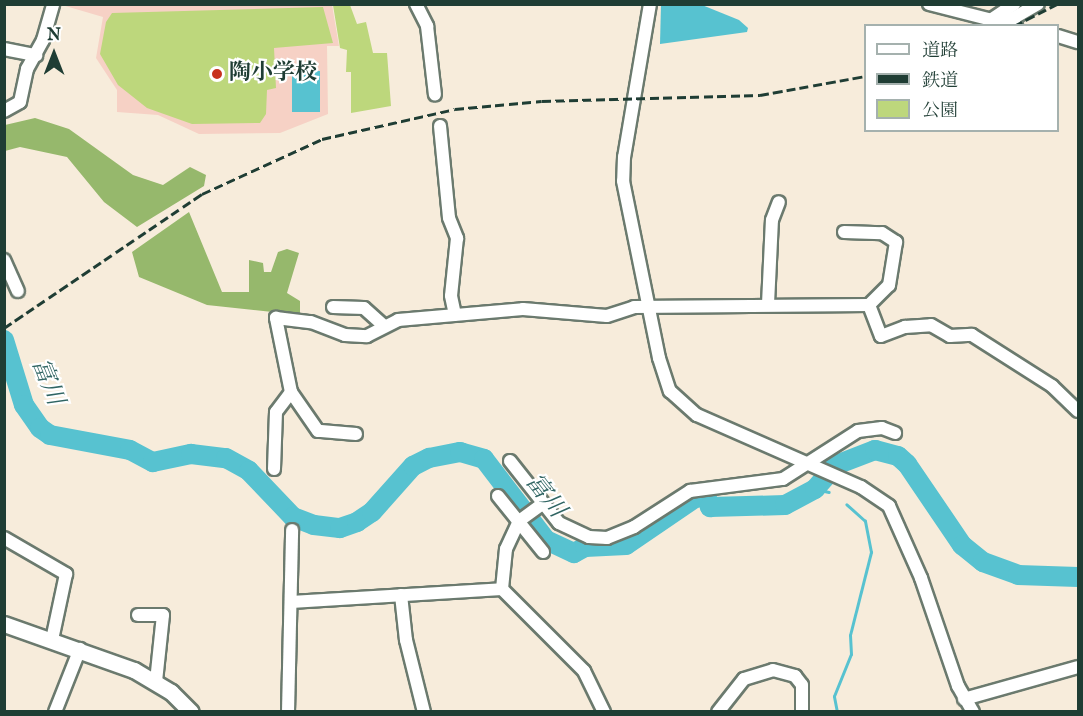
<!DOCTYPE html>
<html>
<head>
<meta charset="utf-8">
<style>
	body { margin:0 }
	#map { position:relative; width:1083px; height:716px; overflow:hidden; background:#f7ecdb; font-family:"IM FELL English","Noto Serif JP",serif }
	div>[style] { position:absolute }
	[style*='--x'] { left:calc(var(--x)*1px); top:calc(var(--y)*1px); width:calc(var(--w)*1px); rotate:calc(var(--a)*1deg) }
	.built>* { inset:0; background:#f6d1c5 }
	.green>* { inset:0; background:#bdd77c }
	.forest>* { inset:0; background:#96b86c }
	.water>* { inset:0; background:#57c2d0; transform-origin:0 0 }
	.stream>* { height:3px; margin:-1.5px; padding:0 1.5px; transform-origin:1.5px; border-radius:1.5px; background:#57c2d0 }
	.river>* { height:20px; margin:-10px; padding:0 10px; transform-origin:10px; border-radius:10px; background:#57c2d0 }
	.roads { filter:drop-shadow(2px 0 #6b7a6e) drop-shadow(-2px 0 #6b7a6e) drop-shadow(0 2px #6b7a6e) drop-shadow(0 -2px #6b7a6e) }
	.minor>* { height:12px; margin:-6px; padding:0 6px; transform-origin:6px; border-radius:6px; background:#fff }
	.tertiary>* { height:15px; margin:-7.5px; padding:0 7.5px; transform-origin:7.5px; border-radius:7.5px; background:#fff }
	.rail>* { height:3px; margin-top:-1.5px; transform-origin:0; background:repeating-linear-gradient(90deg,#1f3d34 0 9px,transparent 0 13.5px) }
	.dots>* { width:16px; height:16px; translate:-50% -50%; box-sizing:border-box; border:3px solid #fff; border-radius:50% }
	span { translate:-50% -50%; white-space:nowrap; text-align:center; line-height:1.15; -webkit-text-stroke:4.5px #fff; paint-order:stroke }
	.poi-label { font-size:22px; color:#1f3d34; font-weight:700 }
	.left { translate:0 -50%; text-align:left }
	.water-label { font-size:24px; color:#306563; font-style:italic }
	.frame { position:absolute; inset:0; border:6px solid #1f3d34; pointer-events:none }
	.legend { position:absolute; left:864px; top:24px; width:195px; height:108px; box-sizing:border-box; background:#fff; border:2px solid #a5b1ae; margin:0; padding:8px 10px; list-style:none; font-size:18px; color:#1f3d34 }
	.legend li { display:flex; align-items:center; gap:12px; height:30px }
	.legend b { width:30px; border:2px solid #a5b1ae }
	.north { position:absolute; left:24px; top:24px; width:60px; height:60px; -webkit-text-stroke:4px #fff; paint-order:stroke; rotate:0deg; font-size:16px; font-weight:700; line-height:24px; text-align:center; color:#1f3d34 }
	.north::after { content:''; display:block; margin:auto; width:21px; height:27px; background:#1f3d34; clip-path:polygon(50% 0,100% 100%,50% 72%,0 100%) }
</style>
</head>
<body>
<div id="map">
	<div class="built">
		<i style="clip-path:polygon(62px 5px,332px 5px,339px 46px,327px 46px,328px 114px,280px 133px,199px 134px,158px 115px,117px 112px,117px 90px,96px 58px,103px 17px)"></i>
	</div>
	<div class="green">
		<i style="clip-path:polygon(333px 5px,350px 5px,357px 24px,366px 22px,373px 53px,387px 53px,391px 106px,351px 113px,351px 72px,346px 72px,347px 50px,340px 48px)"></i>
		<i style="clip-path:polygon(323px 7px,333px 43px,274px 48px,276px 88px,267px 90px,266px 114px,260px 123px,192px 124px,147px 108px,118px 85px,100px 54px,106px 22px,112px 13px)"></i>
	</div>
	<div class="forest">
		<i style="clip-path:polygon(35px 118px,69px 129px,133px 175px,163px 185px,190px 167px,206px 175px,204px 186px,137px 227px,104px 202px,67px 157px,20px 147px,5px 151px,5px 125px)"></i>
		<i style="clip-path:polygon(189px 212px,222px 292px,249px 292px,249px 260px,263px 263px,264px 272px,271px 272px,278px 252px,287px 249px,299px 253px,287px 293px,300px 301px,300px 315px,207px 305px,139px 277px,132px 252px)"></i>
	</div>
	<div class="water">
		<i style="clip-path:polygon(661px 5px,702px 5px,739px 20px,748px 28px,747px 32px,660px 44px)"></i>
		<i style="left:292px;top:71px;width:28px;height:41px"></i>
	</div>
	<div class="stream">
		<i style="--x:815;--y:489;--w:14;--a:12"></i>
		<i style="--x:837;--y:712;--w:16;--a:-101"></i>
		<i style="--x:834;--y:696;--w:45;--a:-68"></i>
		<i style="--x:851;--y:654;--w:19;--a:-93"></i>
		<i style="--x:850;--y:635;--w:86;--a:-75.8"></i>
		<i style="--x:871;--y:552;--w:32;--a:-101"></i>
		<i style="--x:865;--y:521;--w:25;--a:-138"></i>
	</div>
	<div class="river">
		<i style="--x:4;--y:340;--w:68;--a:72.9"></i>
		<i style="--x:24;--y:405;--w:28;--a:55"></i>
		<i style="--x:40;--y:428;--w:12;--a:35"></i>
		<i style="--x:50;--y:435;--w:81;--a:10.6"></i>
		<i style="--x:130;--y:450;--w:26;--a:28"></i>
		<i style="--x:153;--y:462;--w:39;--a:-12"></i>
		<i style="--x:191;--y:454;--w:35;--a:7"></i>
		<i style="--x:226;--y:458;--w:26;--a:29"></i>
		<i style="--x:249;--y:471;--w:64;--a:46.3"></i>
		<i style="--x:293;--y:517;--w:22;--a:21"></i>
		<i style="--x:314;--y:525;--w:26;--a:7"></i>
		<i style="--x:340;--y:528;--w:18;--a:-19"></i>
		<i style="--x:357;--y:522;--w:18;--a:-34"></i>
		<i style="--x:372;--y:512;--w:62;--a:-48.3"></i>
		<i style="--x:413;--y:466;--w:18;--a:-27"></i>
		<i style="--x:429;--y:458;--w:32;--a:-11"></i>
		<i style="--x:460;--y:452;--w:25;--a:16"></i>
		<i style="--x:484;--y:459;--w:102;--a:52.6"></i>
		<i style="--x:546;--y:540;--w:31;--a:25"></i>
		<i style="--x:574;--y:553;--w:13;--a:-29"></i>
		<i style="--x:585;--y:547;--w:41;--a:-2.8"></i>
		<i style="--x:626;--y:545;--w:83;--a:-34.3"></i>
		<i style="--x:695;--y:498;--w:11;--a:-10"></i>
		<i style="--x:706;--y:496;--w:12;--a:70"></i>
		<i style="--x:710;--y:507;--w:75;--a:-1.5"></i>
		<i style="--x:785;--y:505;--w:34;--a:-28"></i>
		<i style="--x:815;--y:489;--w:32;--a:-49"></i>
		<i style="--x:836;--y:465;--w:42;--a:-21"></i>
		<i style="--x:875;--y:450;--w:24;--a:15"></i>
		<i style="--x:898;--y:456;--w:12;--a:42"></i>
		<i style="--x:907;--y:464;--w:98;--a:55.8"></i>
		<i style="--x:962;--y:545;--w:27;--a:39"></i>
		<i style="--x:983;--y:562;--w:37;--a:20"></i>
		<i style="--x:1018;--y:575;--w:60;--a:1.9"></i>
	</div>
	<div class="roads">
		<div class="minor">
			<i style="--x:416;--y:4;--w:25;--a:63"></i>
			<i style="--x:427;--y:26;--w:69;--a:83.4"></i>
			<i style="--x:650;--y:4;--w:155;--a:99.6"></i>
			<i style="--x:624;--y:157;--w:24;--a:92"></i>
			<i style="--x:623;--y:181;--w:181;--a:78.5"></i>
			<i style="--x:659;--y:358;--w:35;--a:72"></i>
			<i style="--x:670;--y:391;--w:36;--a:42"></i>
			<i style="--x:697;--y:415;--w:179;--a:23.7"></i>
			<i style="--x:861;--y:487;--w:34;--a:34"></i>
			<i style="--x:889;--y:506;--w:79;--a:66"></i>
			<i style="--x:921;--y:578;--w:114;--a:71.1"></i>
			<i style="--x:958;--y:686;--w:30;--a:60"></i>
			<i style="--x:929;--y:4;--w:90;--a:14.2"></i>
			<i style="--x:992;--y:19;--w:27;--a:-34"></i>
			<i style="--x:1005;--y:23;--w:38;--a:-30"></i>
			<i style="--x:1058;--y:36;--w:21;--a:17"></i>
			<i style="--x:4;--y:49;--w:33;--a:11"></i>
			<i style="--x:4;--y:111;--w:18;--a:-29"></i>
			<i style="--x:20;--y:102;--w:34;--a:-78"></i>
			<i style="--x:27;--y:69;--w:33;--a:-61"></i>
			<i style="--x:43;--y:40;--w:37;--a:-74"></i>
			<i style="--x:440;--y:126;--w:92;--a:84.4"></i>
			<i style="--x:449;--y:218;--w:22;--a:68"></i>
			<i style="--x:457;--y:238;--w:58;--a:95.9"></i>
			<i style="--x:451;--y:296;--w:19;--a:78"></i>
			<i style="--x:844;--y:232;--w:38;--a:2"></i>
			<i style="--x:882;--y:233;--w:17;--a:33"></i>
			<i style="--x:896;--y:242;--w:44;--a:99.2"></i>
			<i style="--x:889;--y:285;--w:28;--a:135"></i>
			<i style="--x:4;--y:260;--w:34;--a:66"></i>
			<i style="--x:768;--y:304;--w:84;--a:-87.3"></i>
			<i style="--x:772;--y:220;--w:19;--a:-69"></i>
			<i style="--x:333;--y:307;--w:31;--a:2"></i>
			<i style="--x:364;--y:308;--w:27;--a:42"></i>
			<i style="--x:356;--y:434;--w:38;--a:-175"></i>
			<i style="--x:318;--y:431;--w:47;--a:-124.7"></i>
			<i style="--x:291;--y:392;--w:76;--a:-101.5"></i>
			<i style="--x:276;--y:318;--w:35;--a:7"></i>
			<i style="--x:311;--y:322;--w:36;--a:21"></i>
			<i style="--x:345;--y:335;--w:22;--a:3"></i>
			<i style="--x:367;--y:336;--w:35;--a:-27"></i>
			<i style="--x:398;--y:320;--w:125;--a:-5"></i>
			<i style="--x:523;--y:309;--w:84;--a:4.8"></i>
			<i style="--x:607;--y:316;--w:28;--a:-18"></i>
			<i style="--x:634;--y:307;--w:235;--a:-0.5"></i>
			<i style="--x:869;--y:305;--w:33;--a:69"></i>
			<i style="--x:881;--y:336;--w:26;--a:-21"></i>
			<i style="--x:905;--y:327;--w:26;--a:-4"></i>
			<i style="--x:931;--y:325;--w:22;--a:30"></i>
			<i style="--x:950;--y:336;--w:22;--a:-3"></i>
			<i style="--x:972;--y:335;--w:95;--a:32.5"></i>
			<i style="--x:1052;--y:386;--w:36;--a:44"></i>
			<i style="--x:510;--y:461;--w:79;--a:51.7"></i>
			<i style="--x:559;--y:523;--w:33;--a:25"></i>
			<i style="--x:589;--y:537;--w:18;--a:3"></i>
			<i style="--x:607;--y:538;--w:29;--a:-22"></i>
			<i style="--x:634;--y:527;--w:67;--a:-32.7"></i>
			<i style="--x:690;--y:491;--w:94;--a:-7.4"></i>
			<i style="--x:783;--y:479;--w:89;--a:-32.6"></i>
			<i style="--x:858;--y:431;--w:24;--a:-7"></i>
			<i style="--x:882;--y:428;--w:14;--a:21"></i>
			<i style="--x:274;--y:469;--w:57;--a:-88"></i>
			<i style="--x:276;--y:412;--w:25;--a:-53"></i>
			<i style="--x:498;--y:496;--w:72;--a:51.2"></i>
			<i style="--x:4;--y:538;--w:72;--a:30.1"></i>
			<i style="--x:66;--y:574;--w:67;--a:102"></i>
			<i style="--x:502;--y:589;--w:40;--a:-84.3"></i>
			<i style="--x:506;--y:549;--w:31;--a:-65"></i>
			<i style="--x:519;--y:521;--w:29;--a:-36"></i>
			<i style="--x:401;--y:595;--w:45;--a:83.7"></i>
			<i style="--x:406;--y:640;--w:74;--a:76"></i>
			<i style="--x:291;--y:602;--w:211;--a:-3.5"></i>
			<i style="--x:502;--y:589;--w:116;--a:45"></i>
			<i style="--x:584;--y:671;--w:46;--a:64"></i>
			<i style="--x:138;--y:615;--w:25;--a:0"></i>
			<i style="--x:163;--y:615;--w:67;--a:96"></i>
			<i style="--x:964;--y:699;--w:118;--a:-15.7"></i>
			<i style="--x:55;--y:712;--w:68;--a:-68.4"></i>
			<i style="--x:288;--y:712;--w:182;--a:-88.7"></i>
			<i style="--x:718;--y:712;--w:42;--a:-51.8"></i>
			<i style="--x:744;--y:679;--w:30;--a:-17"></i>
			<i style="--x:773;--y:670;--w:23;--a:15"></i>
			<i style="--x:795;--y:676;--w:11;--a:52"></i>
			<i style="--x:802;--y:685;--w:27;--a:90"></i>
		</div>
		<div class="tertiary">
			<i style="--x:4;--y:624;--w:138;--a:19.5"></i>
			<i style="--x:134;--y:670;--w:43;--a:30.7"></i>
			<i style="--x:171;--y:692;--w:28;--a:45"></i>
		</div>
	</div>
	<div class="rail">
		<i style="--x:1014;--y:26;--w:48;--a:-27.1"></i>
		<i style="--x:4;--y:328;--w:239;--a:-34.1"></i>
		<i style="--x:202;--y:194;--w:132;--a:-24.6"></i>
		<i style="--x:322;--y:139;--w:136;--a:-12.7"></i>
		<i style="--x:455;--y:109;--w:87;--a:-5.3"></i>
		<i style="--x:542;--y:101;--w:218;--a:-1.6"></i>
		<i style="--x:760;--y:95;--w:108;--a:-10.2"></i>
	</div>
	<div class="dots">
		<i style="left:217px;top:74px;background:#c8321e"></i>
	</div>
	<div class="poi-label">
		<span class="left" style="left:229px;top:74px">陶小学校</span>
	</div>
	<div class="water-label">
		<span style="left:47px;top:382px;rotate:68deg">富川</span>
		<span style="left:545px;top:496px;rotate:52deg">富川</span>
	</div>
	<div class="frame"></div>
	<ul class="legend">
	<li><b style="height:8px;background:#fff"></b>道路</li>
	<li><b style="height:8px;background:#1f3d34"></b>鉄道</li>
	<li><b style="height:16px;background:#bdd77c"></b>公園</li>
	</ul>
	<div class="north">N</div>
</div>
</body>
</html>
